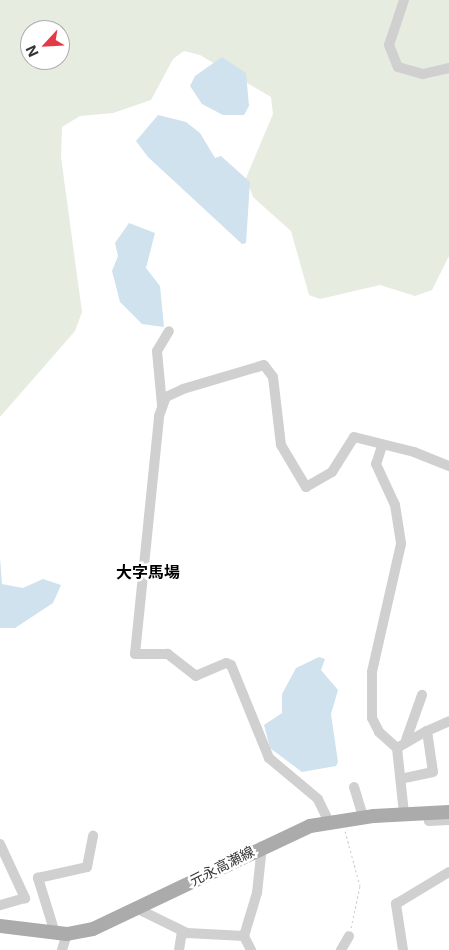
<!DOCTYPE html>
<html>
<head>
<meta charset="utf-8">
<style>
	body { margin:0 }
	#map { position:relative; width:449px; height:950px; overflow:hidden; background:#fff; font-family:Inter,"Noto Sans JP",sans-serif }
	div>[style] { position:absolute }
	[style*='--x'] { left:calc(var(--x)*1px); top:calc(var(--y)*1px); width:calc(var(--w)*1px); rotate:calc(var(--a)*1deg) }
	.green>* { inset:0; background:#e6ecdf }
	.water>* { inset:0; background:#cfe2ee }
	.path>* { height:1px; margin-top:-0.5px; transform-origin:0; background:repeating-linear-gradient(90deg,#cdcdcd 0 2.5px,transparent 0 5px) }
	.minor>* { height:10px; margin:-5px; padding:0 5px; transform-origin:5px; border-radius:5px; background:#d0d0d0 }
	.major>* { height:14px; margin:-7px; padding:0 7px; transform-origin:7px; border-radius:7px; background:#ababab }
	span { translate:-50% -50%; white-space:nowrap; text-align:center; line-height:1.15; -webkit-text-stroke:5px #fff; paint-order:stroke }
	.street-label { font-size:14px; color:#333 }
	.quarter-label { font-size:16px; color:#000; font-weight:700 }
	.north { position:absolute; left:20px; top:20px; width:50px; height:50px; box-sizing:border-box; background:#fff; border:1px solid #adadad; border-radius:50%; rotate:245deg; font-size:14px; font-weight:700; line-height:20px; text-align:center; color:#333 }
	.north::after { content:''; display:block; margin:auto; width:18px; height:22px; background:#e63946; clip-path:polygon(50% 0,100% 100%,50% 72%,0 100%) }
</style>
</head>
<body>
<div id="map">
	<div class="green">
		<i style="clip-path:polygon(evenodd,0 0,449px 0,449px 256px,432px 290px,415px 296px,380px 285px,320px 299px,309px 295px,291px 231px,253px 197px,246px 178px,273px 114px,271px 97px,200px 55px,184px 51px,173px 59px,151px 100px,113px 113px,80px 116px,62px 127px,61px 157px,82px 312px,75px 331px,0 417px,0 0,30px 30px,60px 30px,60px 60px,30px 60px,30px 30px)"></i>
	</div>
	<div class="water">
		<i style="clip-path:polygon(222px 57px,246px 73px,249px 106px,244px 115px,223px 115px,202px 104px,190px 86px,195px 76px)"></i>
		<i style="clip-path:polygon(158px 115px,186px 122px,200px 133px,215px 158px,221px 156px,250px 182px,246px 243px,242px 244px,148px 157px,136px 141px)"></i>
		<i style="clip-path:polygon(129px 223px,155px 233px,146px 268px,160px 286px,164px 327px,142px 324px,120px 302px,112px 271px,118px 256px,115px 243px)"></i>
		<i style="clip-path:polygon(0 557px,2px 584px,23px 588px,43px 579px,61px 585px,53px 603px,15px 628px,0 628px)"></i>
		<i style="clip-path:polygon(319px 657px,325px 659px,321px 670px,338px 690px,331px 714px,338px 762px,336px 766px,302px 772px,270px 748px,264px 725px,282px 713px,282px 694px,296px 668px)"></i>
	</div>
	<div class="path">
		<i style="--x:345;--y:831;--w:57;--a:74.7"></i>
		<i style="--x:360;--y:886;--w:43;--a:102.1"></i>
	</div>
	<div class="minor">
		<i style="--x:404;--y:0;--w:47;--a:108.4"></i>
		<i style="--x:389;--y:45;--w:24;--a:68"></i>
		<i style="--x:398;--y:67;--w:26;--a:16"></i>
		<i style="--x:423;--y:74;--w:27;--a:-13"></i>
		<i style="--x:162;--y:405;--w:54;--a:-95.3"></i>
		<i style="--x:157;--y:351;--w:23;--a:-59"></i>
		<i style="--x:382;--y:446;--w:19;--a:108"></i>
		<i style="--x:376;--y:464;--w:45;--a:65.1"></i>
		<i style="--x:395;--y:505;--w:39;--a:81"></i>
		<i style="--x:401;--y:544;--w:131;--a:102.8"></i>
		<i style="--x:372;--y:672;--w:46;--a:90"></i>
		<i style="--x:372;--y:718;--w:16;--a:63"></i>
		<i style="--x:379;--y:732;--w:24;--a:42"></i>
		<i style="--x:397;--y:748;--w:65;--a:83.9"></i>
		<i style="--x:427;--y:731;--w:24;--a:-24"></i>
		<i style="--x:406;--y:740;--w:48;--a:-70.4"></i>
		<i style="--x:397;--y:748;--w:34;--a:-30"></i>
		<i style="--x:427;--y:731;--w:41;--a:81.7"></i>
		<i style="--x:433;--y:772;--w:33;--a:168"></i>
		<i style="--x:354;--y:787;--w:31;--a:73"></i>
		<i style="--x:427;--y:812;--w:9;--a:77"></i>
		<i style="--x:429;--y:821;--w:20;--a:-3"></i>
		<i style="--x:329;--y:822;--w:25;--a:-116"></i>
		<i style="--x:318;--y:799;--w:64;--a:-140.1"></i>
		<i style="--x:269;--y:758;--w:100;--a:-112.2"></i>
		<i style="--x:231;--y:665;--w:5;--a:-158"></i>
		<i style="--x:226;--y:663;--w:33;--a:157"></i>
		<i style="--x:196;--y:676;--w:36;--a:-142"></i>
		<i style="--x:168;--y:654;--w:33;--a:180"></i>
		<i style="--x:135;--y:654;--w:239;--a:-84.2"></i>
		<i style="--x:159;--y:416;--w:20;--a:-70"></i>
		<i style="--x:166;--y:397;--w:19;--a:-25"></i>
		<i style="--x:183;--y:389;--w:84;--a:-16.5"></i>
		<i style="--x:264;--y:365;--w:15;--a:53"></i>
		<i style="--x:273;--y:377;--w:68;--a:83.3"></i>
		<i style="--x:281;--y:445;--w:49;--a:59.2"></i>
		<i style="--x:306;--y:487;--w:30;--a:-30"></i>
		<i style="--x:332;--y:472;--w:41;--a:-57.8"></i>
		<i style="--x:354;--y:437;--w:62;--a:14"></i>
		<i style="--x:414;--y:452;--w:38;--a:22"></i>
		<i style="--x:0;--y:844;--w:60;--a:65.2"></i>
		<i style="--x:25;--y:898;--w:26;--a:164"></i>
		<i style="--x:138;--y:909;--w:55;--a:26.1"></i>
		<i style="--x:187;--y:933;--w:57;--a:3"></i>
		<i style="--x:55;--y:933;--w:58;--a:-107.2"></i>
		<i style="--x:38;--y:878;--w:50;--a:-12.7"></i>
		<i style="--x:87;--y:867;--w:32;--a:-79"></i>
		<i style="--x:62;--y:950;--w:17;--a:-73"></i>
		<i style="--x:179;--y:950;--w:19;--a:-81"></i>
		<i style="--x:251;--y:950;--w:16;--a:-117"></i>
		<i style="--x:244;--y:936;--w:45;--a:-73.2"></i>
		<i style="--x:257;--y:893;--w:47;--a:-83.9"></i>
		<i style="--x:341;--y:950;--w:16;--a:-60"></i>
		<i style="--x:403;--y:950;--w:47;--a:-98.7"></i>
		<i style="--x:396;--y:904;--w:62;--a:-31.1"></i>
	</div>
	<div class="major">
		<i style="--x:0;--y:926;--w:67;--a:6.8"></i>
		<i style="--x:67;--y:934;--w:26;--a:-11"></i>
		<i style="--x:93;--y:929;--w:240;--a:-25.4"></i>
		<i style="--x:310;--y:826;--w:65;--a:-8.9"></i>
		<i style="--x:374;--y:816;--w:75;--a:-3.1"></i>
	</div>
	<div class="street-label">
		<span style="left:222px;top:866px;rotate:-27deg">元永高瀬線</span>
	</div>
	<div class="quarter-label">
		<span style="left:148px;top:572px">大字馬場</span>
	</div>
	<div class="north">N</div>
</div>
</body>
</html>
